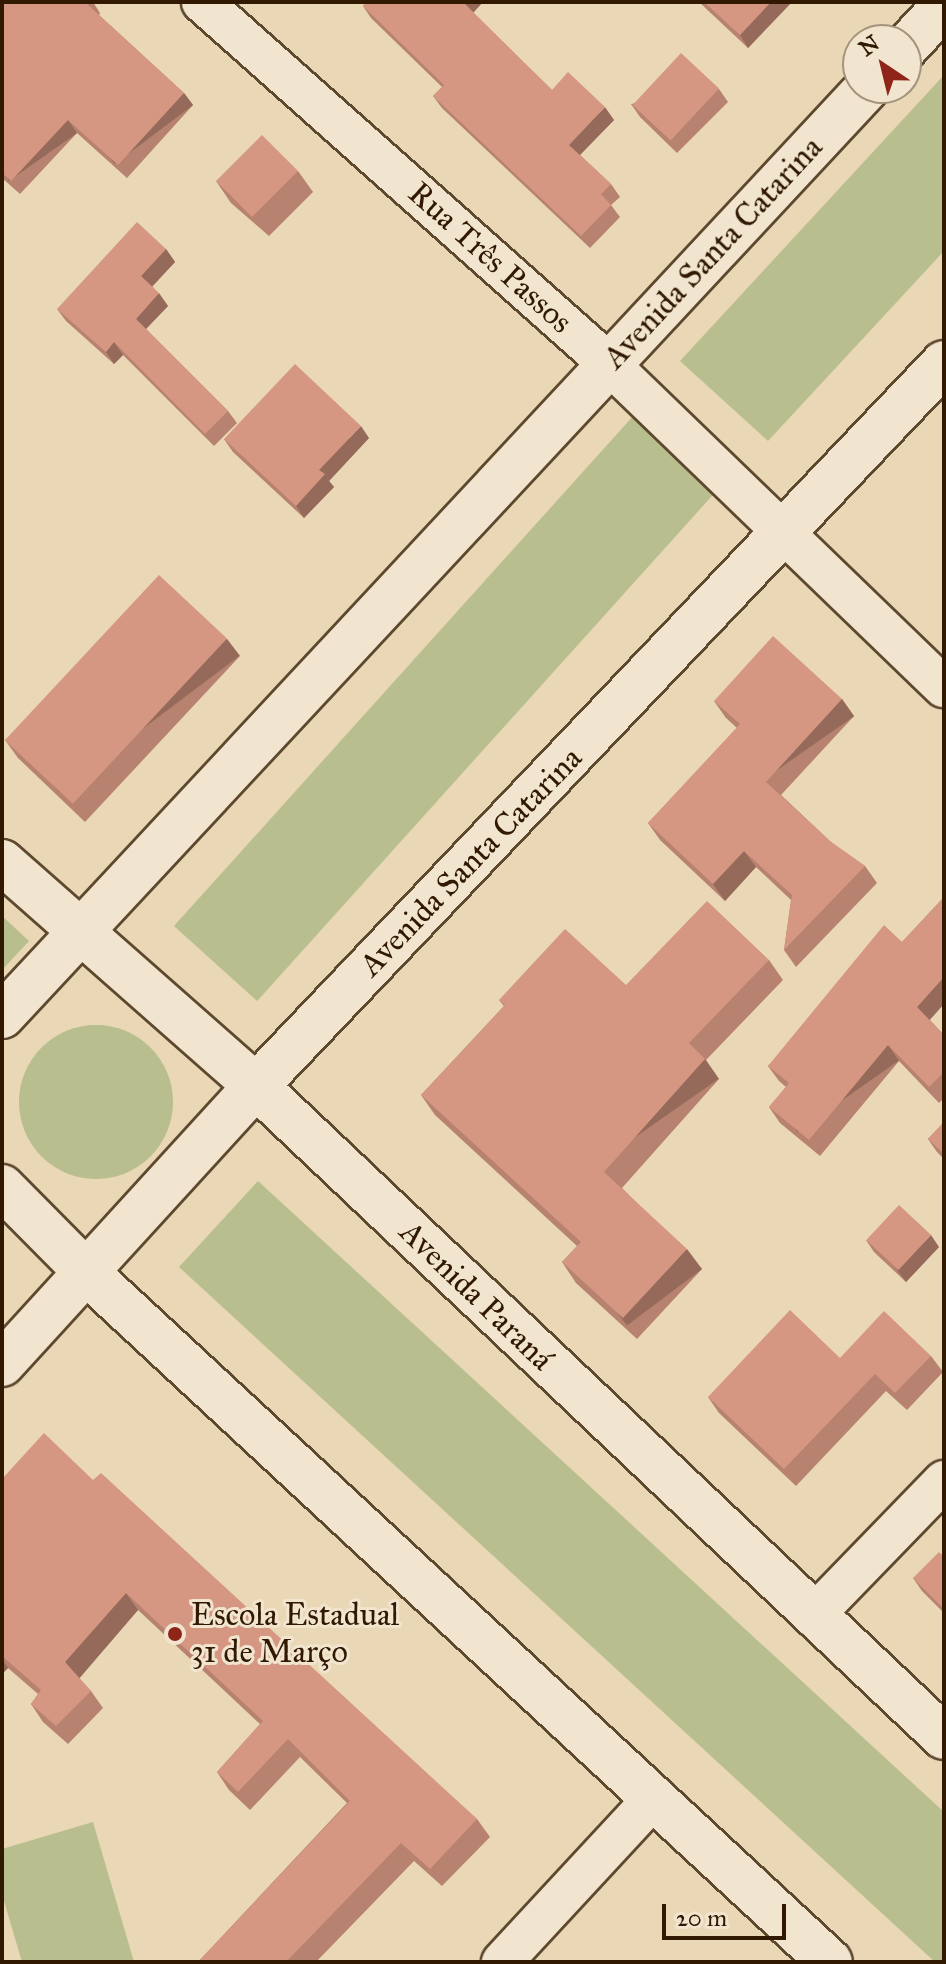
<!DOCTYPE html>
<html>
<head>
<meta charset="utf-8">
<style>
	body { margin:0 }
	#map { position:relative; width:946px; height:1964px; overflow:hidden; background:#e9d7b6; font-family:"IM FELL Great Primer",serif }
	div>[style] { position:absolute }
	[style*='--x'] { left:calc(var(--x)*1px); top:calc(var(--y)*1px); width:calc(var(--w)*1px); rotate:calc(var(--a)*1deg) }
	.green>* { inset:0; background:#b8be8d; transform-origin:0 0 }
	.round { border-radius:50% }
	.roads { filter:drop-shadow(2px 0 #5e482e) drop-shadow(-2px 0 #5e482e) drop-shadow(0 2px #5e482e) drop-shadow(0 -2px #5e482e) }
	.street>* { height:40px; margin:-20px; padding:0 20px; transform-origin:20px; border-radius:20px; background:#f1e5d0 }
	.secondary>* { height:44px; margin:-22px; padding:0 22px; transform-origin:22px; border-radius:22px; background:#f1e5d0 }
	.wall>* { inset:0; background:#b7826f }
	.shaded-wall>* { inset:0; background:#956a5a; transform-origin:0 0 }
	.building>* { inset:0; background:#d59781; transform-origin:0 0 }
	.dots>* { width:22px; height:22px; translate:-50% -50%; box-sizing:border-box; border:4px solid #f1e5d0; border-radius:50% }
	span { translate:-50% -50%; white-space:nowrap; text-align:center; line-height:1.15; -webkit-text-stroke:6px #f1e5d0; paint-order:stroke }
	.street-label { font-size:32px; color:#301801 }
	.poi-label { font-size:32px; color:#301801 }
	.left { translate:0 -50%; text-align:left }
	.frame { position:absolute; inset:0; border:4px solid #301801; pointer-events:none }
	.north { position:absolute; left:842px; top:24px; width:80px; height:80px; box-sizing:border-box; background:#f1e5d0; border:2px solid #a4937d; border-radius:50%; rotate:325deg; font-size:22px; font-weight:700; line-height:32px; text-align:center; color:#301801 }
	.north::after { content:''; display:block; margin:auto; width:28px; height:36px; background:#8f2418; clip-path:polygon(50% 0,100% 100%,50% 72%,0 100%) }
	.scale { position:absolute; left:662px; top:1904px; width:124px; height:36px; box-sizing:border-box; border:4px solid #301801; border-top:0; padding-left:10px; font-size:24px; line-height:28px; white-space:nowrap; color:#301801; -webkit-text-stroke:6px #f1e5d0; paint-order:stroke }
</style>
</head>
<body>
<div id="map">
	<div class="green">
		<i style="clip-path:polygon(944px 75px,944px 251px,768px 441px,680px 361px)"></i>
		<i style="left:635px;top:414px;width:112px;height:689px;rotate:42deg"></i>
		<i style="clip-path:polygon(2px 916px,29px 941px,2px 970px)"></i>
		<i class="round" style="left:19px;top:1025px;width:154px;height:154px"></i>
		<i style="clip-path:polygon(258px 1181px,944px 1812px,944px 1962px,935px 1962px,179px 1267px)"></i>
		<i style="clip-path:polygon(93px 1822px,134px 1962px,22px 1962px,2px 1894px,2px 1849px)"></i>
	</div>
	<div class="roads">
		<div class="street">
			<i style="--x:202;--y:2;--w:545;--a:41.65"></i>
			<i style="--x:609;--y:364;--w:465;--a:44"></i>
			<i style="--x:813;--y:1616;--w:188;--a:-45.9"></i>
			<i style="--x:502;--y:1962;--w:224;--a:-47.2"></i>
		</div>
		<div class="secondary">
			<i style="--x:906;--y:47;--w:56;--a:-47.2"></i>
			<i style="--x:2;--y:862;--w:339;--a:41.4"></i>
			<i style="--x:256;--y:1086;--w:947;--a:43.42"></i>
			<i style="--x:2;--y:1016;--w:1269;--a:-47.01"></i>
			<i style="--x:2;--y:1187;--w:121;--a:45.3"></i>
			<i style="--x:87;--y:1273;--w:1013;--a:42.84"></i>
			<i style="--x:2;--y:1364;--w:377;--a:-47.6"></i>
			<i style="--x:256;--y:1086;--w:998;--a:-46.42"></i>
		</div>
	</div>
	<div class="wall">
		<i style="clip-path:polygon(2px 2px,93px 2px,100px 13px,99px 15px,184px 93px,193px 105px,127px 178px,77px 133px,20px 194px,2px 178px)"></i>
		<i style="clip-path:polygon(366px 2px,481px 2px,482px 3px,473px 13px,552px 90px,614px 120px,580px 155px,611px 184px,620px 197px,611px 205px,620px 217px,590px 248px,442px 108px,433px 96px,442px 87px,371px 18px,363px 6px)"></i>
		<i style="clip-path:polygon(699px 2px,791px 2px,791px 3px,748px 48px)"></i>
		<i style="clip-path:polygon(719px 89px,728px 102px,677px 153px,640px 117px,631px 104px)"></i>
		<i style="clip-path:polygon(298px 171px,313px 192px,269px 236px,231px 203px,216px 181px)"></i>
		<i style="clip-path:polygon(166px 249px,175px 262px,152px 286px,168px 306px,146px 329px,228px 411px,237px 423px,214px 446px,123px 355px,114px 364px,66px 321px,57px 309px)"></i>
		<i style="clip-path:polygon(369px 438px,329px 481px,334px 487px,304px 518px,233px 452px,224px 439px)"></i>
		<i style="clip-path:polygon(227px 639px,240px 656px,85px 822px,18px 758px,5px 740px)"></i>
		<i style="clip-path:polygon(842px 699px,854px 716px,781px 795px,831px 842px,865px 866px,877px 883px,796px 967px,784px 950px,791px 900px,756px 867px,725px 901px,660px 840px,648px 823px,737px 728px,726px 718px,714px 701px)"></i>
		<i style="clip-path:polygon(944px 897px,944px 1004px,930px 1020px,944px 1035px,944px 1098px,939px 1103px,899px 1061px,820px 1156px,780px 1123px,769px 1107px,786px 1087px,779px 1081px,768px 1066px,902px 942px)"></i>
		<i style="clip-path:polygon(769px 960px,783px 980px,706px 1060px,719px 1079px,622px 1188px,702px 1269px,637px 1339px,576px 1283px,562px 1262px,577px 1246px,435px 1115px,421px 1095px,504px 1006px,499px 1000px,626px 985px)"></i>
		<i style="clip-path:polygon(944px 1122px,944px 1159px,937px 1152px,928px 1139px)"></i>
		<i style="clip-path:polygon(866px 1240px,939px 1247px,906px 1282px,874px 1252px)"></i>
		<i style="clip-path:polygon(931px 1356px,943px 1372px,907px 1410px,886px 1391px,796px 1486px,719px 1413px,708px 1397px,840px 1358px)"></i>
		<i style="clip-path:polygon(2px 1479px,93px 1480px,477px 1819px,490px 1837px,442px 1886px,414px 1861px,316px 1962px,198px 1962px,347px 1803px,300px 1757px,250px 1810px,229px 1790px,217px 1772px,260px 1724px,138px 1610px,79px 1678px,91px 1691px,103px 1708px,68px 1744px,43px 1722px,31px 1704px,38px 1694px,8px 1668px,2px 1674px)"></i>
		<i style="clip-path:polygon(944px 1557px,944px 1613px,922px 1591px,913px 1578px)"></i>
	</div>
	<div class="shaded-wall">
		<i style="clip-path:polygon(463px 2px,481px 2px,482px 3px,471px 15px)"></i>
		<i style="clip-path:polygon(771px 2px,791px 3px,748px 48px,740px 35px)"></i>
		<i style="left:184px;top:93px;width:15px;height:98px;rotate:53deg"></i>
		<i style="clip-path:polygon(605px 107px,614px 120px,578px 157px,569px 145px)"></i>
		<i style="left:68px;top:120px;width:16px;height:83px;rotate:55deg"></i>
		<i style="clip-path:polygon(166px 249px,175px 262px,150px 289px,141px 276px)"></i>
		<i style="clip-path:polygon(159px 293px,168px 306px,144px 331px,136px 319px)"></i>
		<i style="clip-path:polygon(114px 342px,123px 355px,114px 364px,106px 352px)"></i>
		<i style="clip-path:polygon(361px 426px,369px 438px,329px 481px,334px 487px,304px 518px,296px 506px,319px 470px)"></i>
		<i style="left:227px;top:639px;width:21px;height:226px;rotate:53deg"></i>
		<i style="left:842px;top:699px;width:21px;height:113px;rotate:55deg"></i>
		<i style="clip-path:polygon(744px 851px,756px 867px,725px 901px,713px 884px)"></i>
		<i style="clip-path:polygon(944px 977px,944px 1004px,927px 1022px,917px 1007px)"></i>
		<i style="left:888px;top:1045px;width:19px;height:124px;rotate:55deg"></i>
		<i style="left:705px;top:1059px;width:24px;height:152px;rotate:55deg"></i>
		<i style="clip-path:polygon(931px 1235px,939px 1247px,906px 1282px,897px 1270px)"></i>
		<i style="left:687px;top:1249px;width:25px;height:94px;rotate:53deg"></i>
		<i style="clip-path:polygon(126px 1593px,138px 1610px,78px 1680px,65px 1662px)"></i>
		<i style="clip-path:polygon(2px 1659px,8px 1668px,2px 1674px)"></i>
	</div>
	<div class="building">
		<i style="clip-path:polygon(2px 2px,90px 2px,87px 4px,184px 93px,118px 165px,68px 120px,11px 181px,2px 173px)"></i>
		<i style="clip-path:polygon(366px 2px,463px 2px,552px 90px,568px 72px,605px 107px,569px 145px,611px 184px,601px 194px,611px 205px,581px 236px,433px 96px,444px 85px,363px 6px)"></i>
		<i style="clip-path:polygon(704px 2px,771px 2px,740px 35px)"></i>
		<i style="left:681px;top:53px;width:52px;height:71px;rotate:43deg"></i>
		<i style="left:262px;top:135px;width:51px;height:65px;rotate:45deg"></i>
		<i style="clip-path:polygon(137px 222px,166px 249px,141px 276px,159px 293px,136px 319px,228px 411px,205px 434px,114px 342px,106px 352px,57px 309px)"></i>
		<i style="clip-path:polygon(295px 364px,361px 426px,319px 470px,325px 474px,296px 506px,224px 439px)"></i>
		<i style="left:159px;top:575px;width:93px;height:226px;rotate:43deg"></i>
		<i style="clip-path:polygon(773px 636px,842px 699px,766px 782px,831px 842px,865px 866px,784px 950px,792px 895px,744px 851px,713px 884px,648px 823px,740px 724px,714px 701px)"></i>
		<i style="clip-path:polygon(944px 897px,944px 977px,917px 1007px,944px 1035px,944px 1072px,929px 1087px,888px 1045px,809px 1140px,769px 1107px,789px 1083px,768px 1066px,884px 925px,902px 942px)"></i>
		<i style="clip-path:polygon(707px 901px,769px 960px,689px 1043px,705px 1059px,604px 1172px,687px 1249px,623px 1318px,562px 1262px,581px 1242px,421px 1095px,505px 1005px,499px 1000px,565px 929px,626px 985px)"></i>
		<i style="clip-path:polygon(944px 1122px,944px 1154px,928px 1139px)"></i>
		<i style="left:899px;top:1205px;width:44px;height:48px;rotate:43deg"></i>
		<i style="clip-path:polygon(790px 1310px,840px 1358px,884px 1311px,931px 1356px,895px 1393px,875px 1374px,784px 1469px,708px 1397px)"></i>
		<i style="clip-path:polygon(44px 1433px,93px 1480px,101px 1473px,477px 1819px,430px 1869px,401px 1843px,286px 1962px,198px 1962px,350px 1801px,288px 1739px,238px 1792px,217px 1772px,263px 1721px,126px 1593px,65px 1662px,91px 1691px,56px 1726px,31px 1704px,41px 1690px,2px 1656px,2px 1479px)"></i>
		<i style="clip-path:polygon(939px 1552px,944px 1557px,944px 1609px,913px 1578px)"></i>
	</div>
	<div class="dots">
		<i style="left:175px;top:1634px;background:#8f2418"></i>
	</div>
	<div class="street-label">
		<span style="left:713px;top:253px;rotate:-47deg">Avenida Santa Catarina</span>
		<span style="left:490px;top:258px;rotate:42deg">Rua Três Passos</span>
		<span style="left:471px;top:862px;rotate:-46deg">Avenida Santa Catarina</span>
		<span style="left:476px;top:1296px;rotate:44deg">Avenida Paraná</span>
	</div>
	<div class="poi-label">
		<span class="left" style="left:191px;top:1634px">Escola Estadual<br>31 de Março</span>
	</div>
	<div class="frame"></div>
	<div class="north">N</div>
	<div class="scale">20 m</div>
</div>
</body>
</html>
